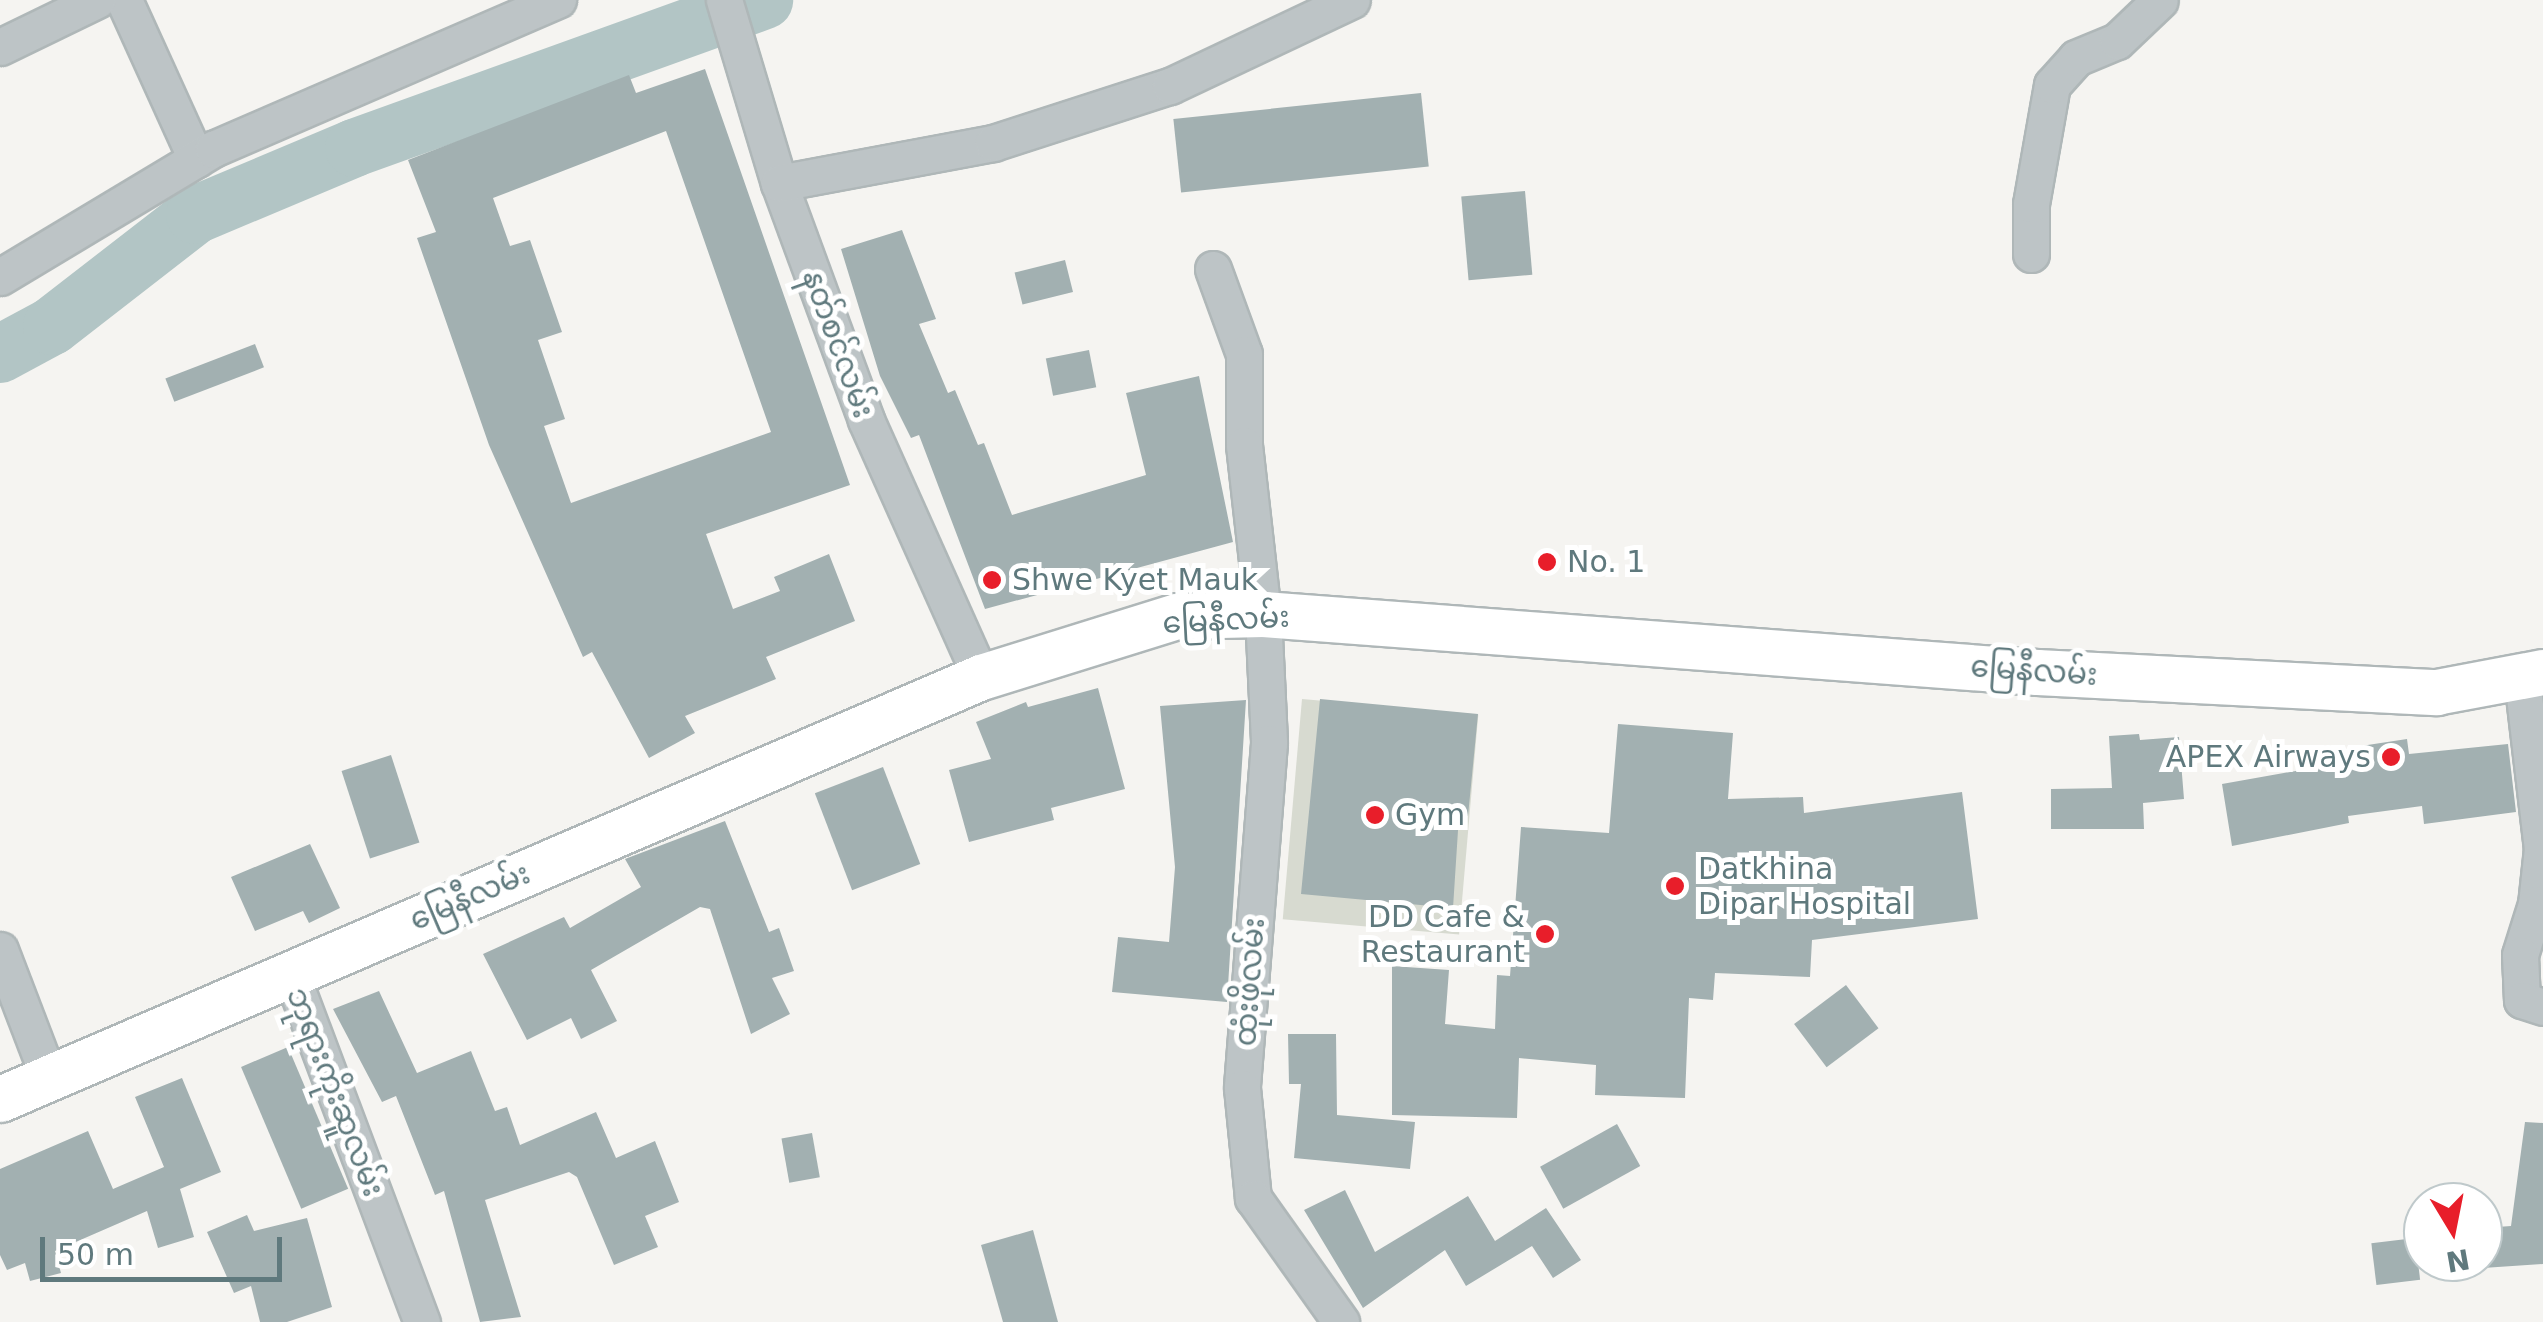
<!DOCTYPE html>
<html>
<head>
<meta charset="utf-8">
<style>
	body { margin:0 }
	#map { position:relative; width:2543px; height:1322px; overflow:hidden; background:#f5f4f1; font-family:"DejaVu Sans","Noto Sans Myanmar",sans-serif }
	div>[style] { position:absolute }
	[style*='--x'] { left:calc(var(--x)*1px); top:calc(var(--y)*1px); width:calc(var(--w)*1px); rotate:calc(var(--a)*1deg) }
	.green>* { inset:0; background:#d7dad0; transform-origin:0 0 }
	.river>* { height:58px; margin:-29px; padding:0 29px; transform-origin:29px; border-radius:29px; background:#b2c5c5 }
	.building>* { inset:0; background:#a2b0b1; transform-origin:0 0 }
	.roads { filter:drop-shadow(2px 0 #afb7b8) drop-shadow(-2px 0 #afb7b8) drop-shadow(0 2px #afb7b8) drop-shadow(0 -2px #afb7b8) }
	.minor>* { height:35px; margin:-17.5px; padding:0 17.5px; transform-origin:17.5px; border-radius:17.5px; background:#bdc4c6 }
	.major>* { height:45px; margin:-22.5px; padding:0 22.5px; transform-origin:22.5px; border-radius:22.5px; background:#fff }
	.dots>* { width:28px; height:28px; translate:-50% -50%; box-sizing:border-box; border:5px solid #fff; border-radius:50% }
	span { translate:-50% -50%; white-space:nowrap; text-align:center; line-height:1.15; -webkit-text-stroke:10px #fff; paint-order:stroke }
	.street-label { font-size:30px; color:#5f797d }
	.poi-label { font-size:30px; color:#5f797d }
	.left { translate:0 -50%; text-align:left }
	.right { translate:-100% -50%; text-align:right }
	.north { position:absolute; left:2403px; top:1182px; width:100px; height:100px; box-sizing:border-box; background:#fff; border:2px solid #bfc9cb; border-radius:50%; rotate:170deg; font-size:28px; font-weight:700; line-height:40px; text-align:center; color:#5f797d }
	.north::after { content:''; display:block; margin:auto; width:35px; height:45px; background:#e81e2a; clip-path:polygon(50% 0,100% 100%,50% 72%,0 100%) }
	.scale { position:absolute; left:40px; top:1237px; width:242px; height:45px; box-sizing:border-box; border:5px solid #5f797d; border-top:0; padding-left:12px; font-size:30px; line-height:35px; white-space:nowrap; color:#5f797d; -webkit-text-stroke:8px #fff; paint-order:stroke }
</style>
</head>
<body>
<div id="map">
	<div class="green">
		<i style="left:1302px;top:699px;width:177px;height:221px;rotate:5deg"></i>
	</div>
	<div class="river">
		<i style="--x:0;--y:354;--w:59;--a:-28.3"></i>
		<i style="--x:52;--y:326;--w:181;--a:-37.8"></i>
		<i style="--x:195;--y:215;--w:173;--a:-22.8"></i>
		<i style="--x:354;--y:148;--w:436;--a:-19.8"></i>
	</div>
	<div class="building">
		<i style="clip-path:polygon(evenodd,705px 69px,850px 485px,706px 534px,733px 609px,780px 591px,774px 577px,829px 554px,855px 621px,766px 657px,776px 679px,685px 716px,695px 733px,649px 758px,592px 652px,583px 657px,489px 445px,417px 238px,436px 232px,408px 160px,629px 75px,636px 93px,705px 69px,666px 131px,771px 432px,571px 503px,544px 426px,565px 419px,538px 340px,562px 332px,530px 240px,510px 246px,493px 198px,666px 131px)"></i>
		<i style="left:1421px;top:93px;width:74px;height:249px;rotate:84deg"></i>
		<i style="left:1525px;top:191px;width:84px;height:64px;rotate:85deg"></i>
		<i style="clip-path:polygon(902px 230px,936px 319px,919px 324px,948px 393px,955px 390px,978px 445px,984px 443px,1012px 515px,1146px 475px,1126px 393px,1199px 376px,1233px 542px,985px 609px,919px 435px,911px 438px,880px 376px,841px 249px)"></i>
		<i style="left:1065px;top:260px;width:33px;height:52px;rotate:76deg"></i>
		<i style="left:255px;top:344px;width:25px;height:96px;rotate:69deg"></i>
		<i style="left:1089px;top:350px;width:38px;height:44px;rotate:79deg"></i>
		<i style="clip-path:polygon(1098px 688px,1125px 789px,1051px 808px,1054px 820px,969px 842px,949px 770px,991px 759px,976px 722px,1026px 702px,1028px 707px)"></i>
		<i style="clip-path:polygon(1320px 699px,1478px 714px,1468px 816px,1459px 815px,1453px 908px,1301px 894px)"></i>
		<i style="clip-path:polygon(1246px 700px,1227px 1002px,1112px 992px,1118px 937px,1169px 942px,1175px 867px,1160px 706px)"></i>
		<i style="clip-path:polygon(1618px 724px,1733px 733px,1728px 799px,1803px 797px,1804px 813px,1962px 792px,1978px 919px,1812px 940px,1810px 977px,1715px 973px,1713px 1000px,1689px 998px,1685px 1098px,1595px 1095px,1596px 1065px,1519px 1058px,1517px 1118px,1392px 1115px,1392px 966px,1449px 970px,1445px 1024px,1495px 1029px,1497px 975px,1510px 976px,1521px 827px,1609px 833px)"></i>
		<i style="clip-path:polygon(2139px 734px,2140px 740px,2179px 737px,2184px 799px,2143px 803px,2144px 829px,2051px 829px,2051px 789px,2112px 788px,2109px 736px)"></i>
		<i style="clip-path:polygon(2407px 739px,2409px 754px,2508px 744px,2516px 812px,2424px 824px,2422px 806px,2348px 816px,2349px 823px,2232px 846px,2222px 784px,2363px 759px,2361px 746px)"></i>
		<i style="left:391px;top:755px;width:92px;height:52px;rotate:72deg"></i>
		<i style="left:883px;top:767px;width:104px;height:73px;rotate:69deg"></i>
		<i style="clip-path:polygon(725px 821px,769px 932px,779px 928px,794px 971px,772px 978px,790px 1014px,751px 1034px,710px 909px,700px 907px,591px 970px,617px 1021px,581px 1039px,571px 1018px,527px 1040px,483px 954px,564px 917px,570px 928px,641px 887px,625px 859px)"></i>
		<i style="clip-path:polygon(310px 844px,340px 908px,309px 923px,303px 911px,255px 931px,231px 877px)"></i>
		<i style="left:1846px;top:985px;width:54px;height:65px;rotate:53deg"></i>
		<i style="clip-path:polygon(379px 991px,417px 1073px,471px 1051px,495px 1111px,507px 1107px,520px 1145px,596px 1112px,616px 1158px,655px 1141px,679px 1202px,645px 1216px,658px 1247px,614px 1265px,577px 1177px,569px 1172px,485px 1200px,521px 1317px,480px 1322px,444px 1191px,435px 1195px,396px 1096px,382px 1102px,333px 1009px)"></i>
		<i style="clip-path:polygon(1288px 1034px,1336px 1034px,1337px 1115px,1415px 1122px,1410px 1169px,1294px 1158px,1301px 1084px,1289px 1084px)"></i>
		<i style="left:288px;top:1047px;width:154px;height:51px;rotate:67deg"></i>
		<i style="clip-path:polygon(182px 1078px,221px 1172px,180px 1189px,194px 1237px,158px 1248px,147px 1211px,55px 1251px,61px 1273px,30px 1281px,25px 1263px,7px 1270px,0 1255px,0 1169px,88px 1131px,113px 1189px,164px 1167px,135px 1097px)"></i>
		<i style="clip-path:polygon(2525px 1122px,2543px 1123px,2543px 1264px,2483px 1268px,2483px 1228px,2511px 1226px)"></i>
		<i style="left:1617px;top:1124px;width:48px;height:88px;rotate:61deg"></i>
		<i style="left:812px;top:1133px;width:45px;height:31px;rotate:80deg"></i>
		<i style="clip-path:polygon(1345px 1190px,1375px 1252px,1468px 1196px,1495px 1241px,1546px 1208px,1581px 1260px,1553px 1278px,1532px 1246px,1466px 1286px,1445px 1250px,1363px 1308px,1304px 1210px)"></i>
		<i style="clip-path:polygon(247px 1215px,254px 1231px,307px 1218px,332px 1307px,287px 1322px,260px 1322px,251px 1286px,234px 1293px,207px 1232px)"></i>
		<i style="clip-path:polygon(1033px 1230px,1058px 1322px,1003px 1322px,981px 1245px)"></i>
		<i style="left:2415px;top:1238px;width:42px;height:44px;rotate:83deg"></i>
	</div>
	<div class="roads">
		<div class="minor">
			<i style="--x:124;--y:0;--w:175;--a:65.6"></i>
			<i style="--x:724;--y:0;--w:191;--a:73.3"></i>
			<i style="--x:779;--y:183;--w:252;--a:69.8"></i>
			<i style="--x:866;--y:420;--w:282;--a:65.9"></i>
			<i style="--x:0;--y:47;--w:108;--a:-25.9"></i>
			<i style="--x:779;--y:183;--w:218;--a:-10.6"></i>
			<i style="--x:993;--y:143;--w:186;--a:-17.9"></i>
			<i style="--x:1170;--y:86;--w:201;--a:-25.3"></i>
			<i style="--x:2031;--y:254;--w:50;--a:-90"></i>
			<i style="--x:2031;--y:204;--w:121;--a:-80"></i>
			<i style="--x:2052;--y:85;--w:36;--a:-48"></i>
			<i style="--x:2076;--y:58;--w:44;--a:-22.5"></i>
			<i style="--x:2117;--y:41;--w:59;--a:-43.6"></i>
			<i style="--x:1213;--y:269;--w:90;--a:70"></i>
			<i style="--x:1244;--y:354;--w:91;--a:90"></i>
			<i style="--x:1244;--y:445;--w:170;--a:83.6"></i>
			<i style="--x:1263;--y:614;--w:129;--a:87.3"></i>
			<i style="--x:1269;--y:743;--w:346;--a:94.5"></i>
			<i style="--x:1242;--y:1088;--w:111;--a:84.3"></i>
			<i style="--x:1253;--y:1198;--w:152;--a:54.6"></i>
			<i style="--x:0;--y:277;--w:249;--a:-31"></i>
			<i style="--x:213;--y:149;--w:376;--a:-23.4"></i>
			<i style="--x:2522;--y:679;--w:170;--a:83.3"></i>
			<i style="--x:2542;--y:848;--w:56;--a:96.1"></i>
			<i style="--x:2536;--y:904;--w:53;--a:107.4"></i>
			<i style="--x:2520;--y:955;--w:45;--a:87.5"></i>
			<i style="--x:2522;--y:1000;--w:22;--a:18"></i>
			<i style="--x:0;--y:950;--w:137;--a:69.1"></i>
			<i style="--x:291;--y:974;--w:372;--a:69.4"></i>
		</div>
		<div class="major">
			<i style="--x:0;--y:1099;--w:1068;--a:-23.28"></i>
			<i style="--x:981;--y:677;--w:205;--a:-17.3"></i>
			<i style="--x:1177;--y:616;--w:86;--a:-1.3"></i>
			<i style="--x:1263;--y:614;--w:776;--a:4.29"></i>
			<i style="--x:2037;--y:672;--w:400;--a:2.9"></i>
			<i style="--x:2436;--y:692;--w:109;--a:-10.6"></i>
		</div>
	</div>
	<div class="dots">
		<i style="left:1547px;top:562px;background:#e81e2a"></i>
		<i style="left:992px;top:580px;background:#e81e2a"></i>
		<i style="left:2391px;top:757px;background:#e81e2a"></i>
		<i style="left:1375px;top:815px;background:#e81e2a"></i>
		<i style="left:1675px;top:886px;background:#e81e2a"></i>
		<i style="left:1545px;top:934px;background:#e81e2a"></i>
	</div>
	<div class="street-label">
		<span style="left:838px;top:344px;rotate:70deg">နတ်စင်လမ်း</span>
		<span style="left:1226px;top:620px;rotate:-3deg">မြေနီလမ်း</span>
		<span style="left:2034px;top:671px;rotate:4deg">မြေနီလမ်း</span>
		<span style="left:470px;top:897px;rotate:-23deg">မြေနီလမ်း</span>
		<span style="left:1250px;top:982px;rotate:-86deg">ထုံးဖိုလမ်း</span>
		<span style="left:335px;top:1092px;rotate:69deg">ဘုရားကိုးဆူလမ်း</span>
	</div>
	<div class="poi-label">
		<span class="left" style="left:1567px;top:562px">No. 1</span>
		<span class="left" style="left:1012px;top:580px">Shwe Kyet Mauk</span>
		<span class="right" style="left:2371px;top:757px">APEX Airways</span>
		<span class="left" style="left:1395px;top:815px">Gym</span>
		<span class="left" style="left:1698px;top:886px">Datkhina<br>Dipar Hospital</span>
		<span class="right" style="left:1525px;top:934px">DD Cafe &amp;<br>Restaurant</span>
	</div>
	<div class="north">N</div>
	<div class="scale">50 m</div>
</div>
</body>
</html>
